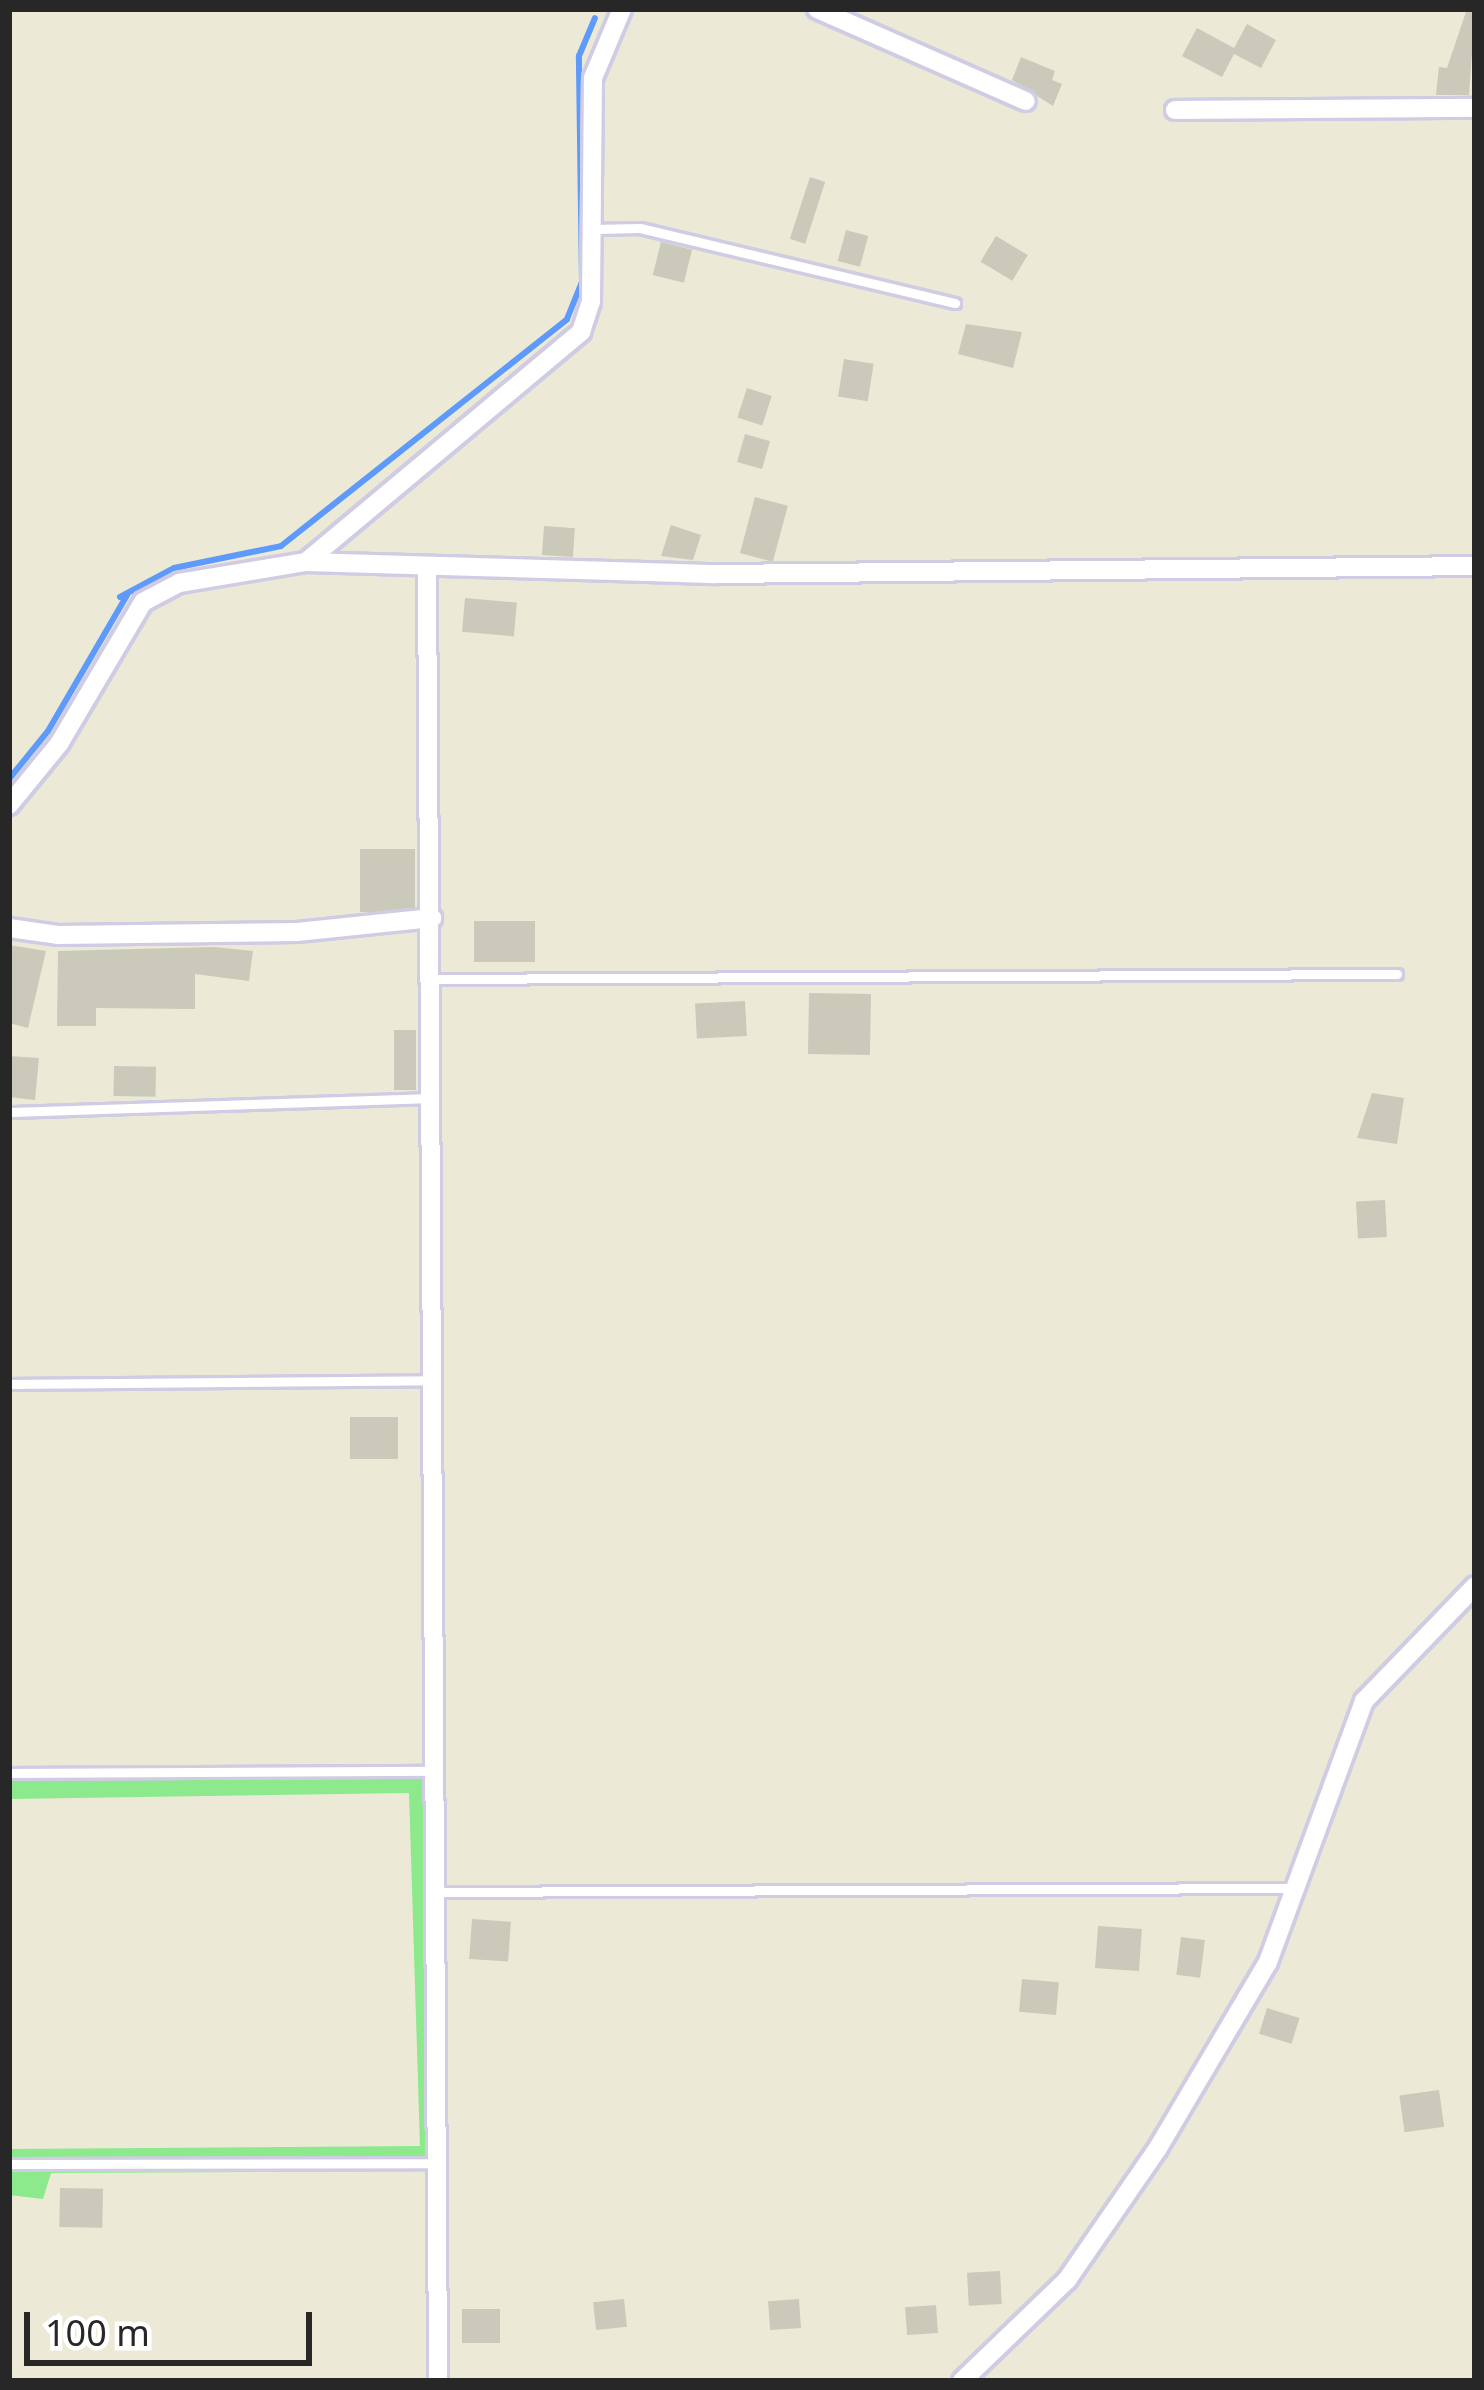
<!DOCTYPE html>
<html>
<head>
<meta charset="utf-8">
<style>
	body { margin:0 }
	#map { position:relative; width:1484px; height:2390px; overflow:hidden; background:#ecead6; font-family:"Noto Sans",sans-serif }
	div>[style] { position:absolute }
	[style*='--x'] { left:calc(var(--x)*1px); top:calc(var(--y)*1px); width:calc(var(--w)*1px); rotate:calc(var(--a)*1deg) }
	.green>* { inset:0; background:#8ce98c }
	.stream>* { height:6px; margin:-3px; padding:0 3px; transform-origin:3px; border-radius:3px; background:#5d9afb }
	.building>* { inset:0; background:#cac9ba; transform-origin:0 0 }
	.roads { filter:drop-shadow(3px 0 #cfcce3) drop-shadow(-3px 0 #cfcce3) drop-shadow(0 3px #cfcce3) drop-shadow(0 -3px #cfcce3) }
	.service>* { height:9px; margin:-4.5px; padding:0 4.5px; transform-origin:4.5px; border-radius:4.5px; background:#fff }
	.minor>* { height:18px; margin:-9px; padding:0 9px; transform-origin:9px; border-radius:9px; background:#fff }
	span { translate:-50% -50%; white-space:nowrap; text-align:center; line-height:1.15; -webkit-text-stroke:9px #fff; paint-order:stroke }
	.frame { position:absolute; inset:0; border:12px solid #272727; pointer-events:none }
	.scale { position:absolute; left:24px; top:2312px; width:288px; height:54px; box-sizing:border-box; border:6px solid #272727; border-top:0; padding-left:15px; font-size:36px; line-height:42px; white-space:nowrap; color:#272727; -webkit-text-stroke:9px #fff; paint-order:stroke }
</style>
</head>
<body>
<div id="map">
	<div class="green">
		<i style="clip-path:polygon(433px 1774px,439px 2171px,51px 2173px,43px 2199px,9px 2195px,9px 2149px,420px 2146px,409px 1793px,9px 1799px,9px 1779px)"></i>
	</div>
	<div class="stream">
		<i style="--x:120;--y:597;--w:61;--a:-28.2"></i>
		<i style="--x:174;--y:568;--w:109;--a:-11.6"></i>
		<i style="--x:281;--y:546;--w:365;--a:-38.4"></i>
		<i style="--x:567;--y:319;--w:40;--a:-68"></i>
		<i style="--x:582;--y:282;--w:226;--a:-90.8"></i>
		<i style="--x:579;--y:56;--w:41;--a:-67.2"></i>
		<i style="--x:9;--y:779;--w:62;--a:-50.9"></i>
		<i style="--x:48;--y:731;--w:157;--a:-59.8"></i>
	</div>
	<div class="building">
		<i style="clip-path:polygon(1467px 9px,1475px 9px,1469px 95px,1436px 95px,1439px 67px,1447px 68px)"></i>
		<i style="clip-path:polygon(1247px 24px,1276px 40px,1261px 68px,1234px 54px,1222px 77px,1182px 56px,1197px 28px,1234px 48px)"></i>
		<i style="clip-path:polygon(1021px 57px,1055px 71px,1052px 80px,1062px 84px,1053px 106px,1012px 80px)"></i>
		<i style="left:810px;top:177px;width:16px;height:65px;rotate:18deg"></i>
		<i style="left:846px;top:230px;width:23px;height:32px;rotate:15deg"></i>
		<i style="left:996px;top:236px;width:37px;height:30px;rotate:31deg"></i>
		<i style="left:661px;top:242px;width:32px;height:34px;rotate:14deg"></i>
		<i style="clip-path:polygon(966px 324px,1022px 332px,1013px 368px,958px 354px)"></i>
		<i style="left:844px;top:359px;width:30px;height:38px;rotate:9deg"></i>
		<i style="left:747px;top:388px;width:26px;height:31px;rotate:18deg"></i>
		<i style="left:745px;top:434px;width:26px;height:29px;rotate:16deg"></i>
		<i style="left:755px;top:497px;width:34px;height:58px;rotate:15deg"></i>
		<i style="clip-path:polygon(671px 525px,701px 535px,693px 560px,661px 556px)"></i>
		<i style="left:544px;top:526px;width:31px;height:29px;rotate:4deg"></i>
		<i style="left:465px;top:598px;width:52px;height:34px;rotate:5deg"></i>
		<i style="left:360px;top:849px;width:55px;height:63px"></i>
		<i style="left:474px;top:921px;width:61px;height:41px"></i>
		<i style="clip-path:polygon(9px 945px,46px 951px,28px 1028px,9px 1023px)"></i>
		<i style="clip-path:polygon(214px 947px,253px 951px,249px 981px,195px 974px,195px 1009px,96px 1008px,96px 1026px,57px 1026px,58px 951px)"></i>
		<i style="left:809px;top:993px;width:62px;height:61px;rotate:1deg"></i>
		<i style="left:745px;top:1001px;width:35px;height:50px;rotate:87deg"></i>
		<i style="left:394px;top:1030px;width:22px;height:60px"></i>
		<i style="clip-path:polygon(9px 1056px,39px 1058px,35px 1100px,9px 1097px)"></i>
		<i style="left:114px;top:1066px;width:42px;height:30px;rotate:1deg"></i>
		<i style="clip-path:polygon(1372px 1093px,1404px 1098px,1397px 1144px,1357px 1138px)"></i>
		<i style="left:1385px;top:1200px;width:37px;height:29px;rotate:87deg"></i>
		<i style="left:350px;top:1417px;width:48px;height:42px"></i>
		<i style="left:472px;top:1919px;width:39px;height:40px;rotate:4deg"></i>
		<i style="left:1098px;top:1926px;width:44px;height:42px;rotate:4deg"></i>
		<i style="left:1181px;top:1937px;width:24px;height:38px;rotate:7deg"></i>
		<i style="left:1022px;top:1979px;width:37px;height:33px;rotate:5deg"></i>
		<i style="left:1267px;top:2008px;width:34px;height:27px;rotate:17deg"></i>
		<i style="left:1439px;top:2090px;width:37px;height:40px;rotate:82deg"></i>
		<i style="left:60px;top:2188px;width:43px;height:39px;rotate:1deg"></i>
		<i style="left:1000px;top:2271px;width:33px;height:33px;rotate:87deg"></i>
		<i style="left:624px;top:2299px;width:28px;height:31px;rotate:84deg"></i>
		<i style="left:799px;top:2299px;width:29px;height:31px;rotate:86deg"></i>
		<i style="left:936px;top:2305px;width:28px;height:31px;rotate:86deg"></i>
		<i style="left:500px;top:2309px;width:34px;height:38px;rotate:90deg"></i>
	</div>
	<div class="roads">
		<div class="service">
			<i style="--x:593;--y:229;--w:47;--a:-1.2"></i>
			<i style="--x:640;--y:228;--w:324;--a:13.4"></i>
			<i style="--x:432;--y:979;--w:965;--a:-0.3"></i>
			<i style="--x:9;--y:1112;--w:419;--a:-1.9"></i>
			<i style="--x:9;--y:1384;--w:423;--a:-0.5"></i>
			<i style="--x:9;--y:1773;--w:426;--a:-0.3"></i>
			<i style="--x:437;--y:1892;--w:856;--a:-0.27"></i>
			<i style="--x:9;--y:2164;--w:426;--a:-0.1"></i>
		</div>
		<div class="minor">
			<i style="--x:817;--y:9;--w:228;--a:23.8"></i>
			<i style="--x:1175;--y:110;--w:300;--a:-0.4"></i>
			<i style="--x:306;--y:562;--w:359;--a:-39.9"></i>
			<i style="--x:581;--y:332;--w:32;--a:-72"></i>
			<i style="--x:591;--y:302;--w:224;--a:-89.5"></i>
			<i style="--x:593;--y:78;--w:75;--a:-67.2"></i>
			<i style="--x:427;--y:571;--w:1810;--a:89.65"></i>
			<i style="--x:9;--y:805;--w:79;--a:-50.7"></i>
			<i style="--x:59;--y:744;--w:165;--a:-59.4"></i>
			<i style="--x:143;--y:602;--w:41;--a:-27.8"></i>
			<i style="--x:179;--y:583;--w:129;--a:-9.4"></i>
			<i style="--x:306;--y:562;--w:410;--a:1.7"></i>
			<i style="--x:716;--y:574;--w:759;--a:-0.6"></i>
			<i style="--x:9;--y:928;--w:49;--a:8.1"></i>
			<i style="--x:58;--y:935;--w:239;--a:-0.7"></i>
			<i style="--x:297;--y:932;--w:136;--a:-5.9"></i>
			<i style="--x:962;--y:2381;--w:146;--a:-43.9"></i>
			<i style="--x:1067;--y:2280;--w:160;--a:-55.4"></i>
			<i style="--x:1158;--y:2148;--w:216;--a:-59.4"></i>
			<i style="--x:1268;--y:1962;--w:278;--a:-69.8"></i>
			<i style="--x:1364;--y:1701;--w:160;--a:-46"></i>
		</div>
	</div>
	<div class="frame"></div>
	<div class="scale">100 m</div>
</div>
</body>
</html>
